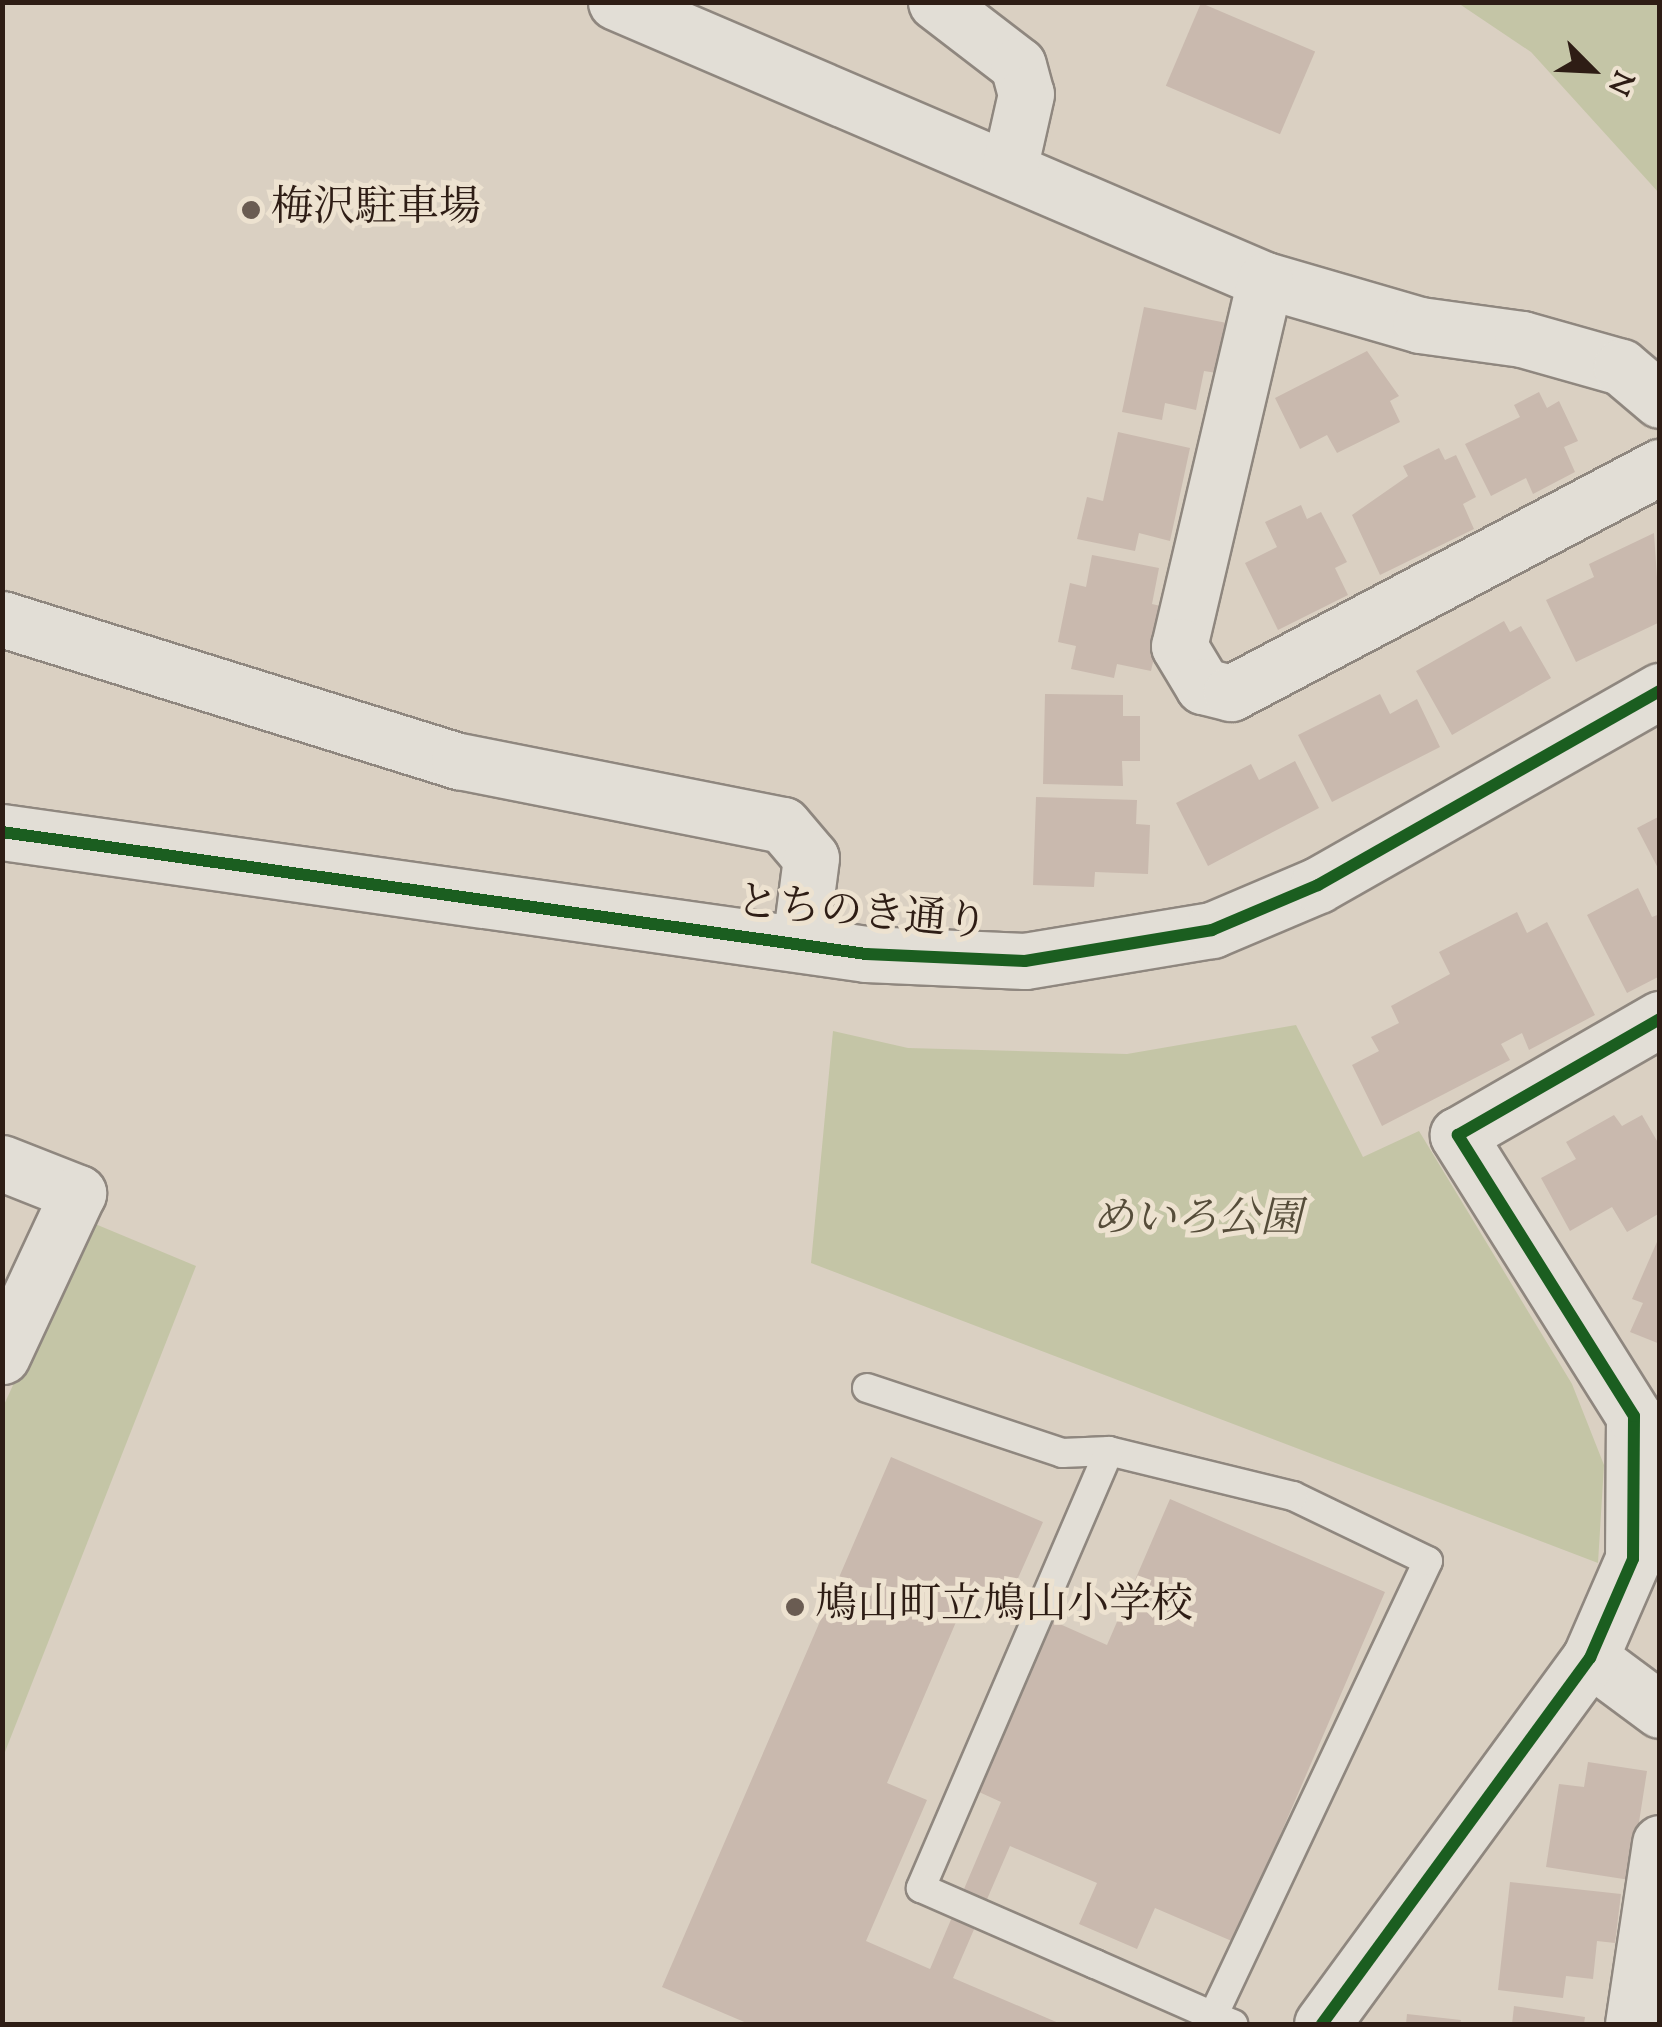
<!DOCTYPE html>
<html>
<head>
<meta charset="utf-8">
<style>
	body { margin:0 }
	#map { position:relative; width:1662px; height:2027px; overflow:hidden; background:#dad0c2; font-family:"Sorts Mill Goudy","Noto Serif JP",serif }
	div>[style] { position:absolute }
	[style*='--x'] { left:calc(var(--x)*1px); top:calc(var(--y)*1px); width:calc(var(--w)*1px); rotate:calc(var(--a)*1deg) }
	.green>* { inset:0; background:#c4c5a6 }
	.building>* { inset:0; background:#c9b9ae; transform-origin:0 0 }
	.roads { filter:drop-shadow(2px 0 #8f877f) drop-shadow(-2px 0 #8f877f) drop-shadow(0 2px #8f877f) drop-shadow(0 -2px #8f877f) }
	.lane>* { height:28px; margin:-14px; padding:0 14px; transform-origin:14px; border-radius:14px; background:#e2ded6 }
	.street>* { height:55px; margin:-27.5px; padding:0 27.5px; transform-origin:27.5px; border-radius:27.5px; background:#e2ded6 }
	.secondary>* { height:55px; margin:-27.5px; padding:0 27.5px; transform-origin:27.5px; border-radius:27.5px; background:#e2ded6 }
	.cycleway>* { height:12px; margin:-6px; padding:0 6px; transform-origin:6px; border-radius:6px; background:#1b5e20 }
	.dots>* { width:28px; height:28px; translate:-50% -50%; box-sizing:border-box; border:5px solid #ede2d0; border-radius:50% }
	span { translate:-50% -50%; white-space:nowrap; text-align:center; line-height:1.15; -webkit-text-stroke:10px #ede2d0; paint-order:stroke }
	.poi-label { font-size:42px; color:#2e1d15 }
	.left { translate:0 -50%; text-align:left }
	.street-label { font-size:42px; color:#2e1d15 }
	.park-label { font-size:42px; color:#564d3a; font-style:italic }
	.frame { position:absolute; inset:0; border:5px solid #2e1d15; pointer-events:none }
	.north { position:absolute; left:1542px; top:20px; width:100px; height:100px; -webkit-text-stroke:8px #ede2d0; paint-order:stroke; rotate:114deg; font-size:28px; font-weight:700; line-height:40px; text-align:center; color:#2e1d15 }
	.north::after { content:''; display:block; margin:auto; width:35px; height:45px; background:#2e1d15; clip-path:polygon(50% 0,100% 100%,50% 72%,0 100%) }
</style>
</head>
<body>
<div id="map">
	<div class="green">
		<i style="clip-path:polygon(1458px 3px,1659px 3px,1659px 193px,1531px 52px)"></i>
		<i style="clip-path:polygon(1296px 1025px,1363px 1157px,1419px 1131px,1572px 1384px,1604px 1465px,1598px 1563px,811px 1263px,833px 1031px,908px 1048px,1127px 1054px)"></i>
		<i style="clip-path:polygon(88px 1221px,196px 1266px,3px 1757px,3px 1407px)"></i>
	</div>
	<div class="building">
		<i style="left:1201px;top:3px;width:124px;height:90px;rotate:23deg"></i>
		<i style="clip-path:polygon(1144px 307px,1227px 323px,1217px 373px,1204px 371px,1196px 410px,1165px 403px,1162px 420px,1122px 412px)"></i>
		<i style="clip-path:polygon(1367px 351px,1399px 396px,1390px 401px,1400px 422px,1337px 453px,1327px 435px,1300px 449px,1275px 398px)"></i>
		<i style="clip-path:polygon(1539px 392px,1547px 408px,1559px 401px,1578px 441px,1564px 447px,1575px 472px,1533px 494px,1526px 478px,1491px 496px,1465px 444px,1520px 417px,1514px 405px)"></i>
		<i style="clip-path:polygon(1118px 432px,1190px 448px,1170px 541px,1139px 533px,1135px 551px,1077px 539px,1087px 497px,1103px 501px)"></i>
		<i style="clip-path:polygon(1439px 448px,1445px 460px,1456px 455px,1476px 497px,1463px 504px,1474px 529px,1380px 575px,1352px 515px,1408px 476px,1403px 466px)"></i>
		<i style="clip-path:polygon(1301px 505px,1307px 519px,1321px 512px,1347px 562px,1335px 568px,1348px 595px,1278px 630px,1245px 563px,1277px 547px,1265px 522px)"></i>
		<i style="clip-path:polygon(1654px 533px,1660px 622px,1576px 662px,1546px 600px,1594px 577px,1589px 564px)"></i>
		<i style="clip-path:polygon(1092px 555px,1159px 568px,1152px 604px,1165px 607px,1151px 671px,1117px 664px,1114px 678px,1071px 669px,1076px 646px,1058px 642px,1070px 583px,1086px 587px)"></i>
		<i style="clip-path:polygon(1504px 621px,1510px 632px,1521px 626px,1551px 678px,1452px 735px,1416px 671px)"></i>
		<i style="clip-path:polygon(1045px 694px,1123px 695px,1123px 716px,1140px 716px,1140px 761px,1122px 761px,1123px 786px,1043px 784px)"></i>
		<i style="clip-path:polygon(1380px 694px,1390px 714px,1417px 699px,1440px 747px,1332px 802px,1298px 735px)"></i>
		<i style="clip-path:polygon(1295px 761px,1319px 808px,1208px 866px,1176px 803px,1251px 764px,1259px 780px)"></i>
		<i style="clip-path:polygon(1036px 797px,1137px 800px,1136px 824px,1150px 825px,1148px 874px,1095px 872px,1094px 887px,1033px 885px)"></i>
		<i style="clip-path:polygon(1660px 816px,1660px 872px,1637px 828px)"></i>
		<i style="clip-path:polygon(1638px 888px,1652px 917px,1660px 914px,1660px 976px,1627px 993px,1587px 915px)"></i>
		<i style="clip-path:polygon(1517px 912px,1527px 933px,1547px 922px,1595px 1015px,1529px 1050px,1522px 1033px,1501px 1044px,1510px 1060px,1382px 1126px,1352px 1065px,1379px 1051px,1371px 1037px,1399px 1023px,1391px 1006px,1450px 974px,1439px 952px)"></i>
		<i style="clip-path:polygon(1614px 1115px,1622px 1126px,1642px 1115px,1660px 1146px,1660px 1213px,1627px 1232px,1612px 1207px,1570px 1231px,1541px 1178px,1576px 1159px,1566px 1142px)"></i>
		<i style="clip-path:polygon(1660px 1235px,1660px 1344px,1630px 1332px,1643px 1303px,1632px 1299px)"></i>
		<i style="clip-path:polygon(891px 1457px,1043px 1522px,1007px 1603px,971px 1587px,887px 1783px,927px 1800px,866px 1941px,930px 1969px,1001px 1802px,979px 1792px,1053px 1621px,1107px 1645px,1170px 1499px,1385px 1592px,1234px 1942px,1155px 1908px,1137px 1949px,1079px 1924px,1097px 1883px,1010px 1846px,953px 1978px,1061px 2024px,749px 2024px,662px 1987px)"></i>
		<i style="clip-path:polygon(1588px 1762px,1647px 1771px,1630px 1880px,1546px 1867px,1559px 1784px,1584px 1787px)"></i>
		<i style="clip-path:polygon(1510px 1882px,1621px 1894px,1615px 1943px,1597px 1941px,1593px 1979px,1566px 1976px,1563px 1998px,1498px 1990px)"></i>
		<i style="clip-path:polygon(1514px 2006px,1585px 2017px,1584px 2024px,1512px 2024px)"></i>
		<i style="clip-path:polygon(1407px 2014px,1461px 2020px,1460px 2024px,1406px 2024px)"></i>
	</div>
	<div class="roads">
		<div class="lane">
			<i style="--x:867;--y:1388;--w:206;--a:18.4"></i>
			<i style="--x:1062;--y:1453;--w:47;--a:-2.4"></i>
			<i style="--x:1213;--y:2016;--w:503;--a:-64.71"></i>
			<i style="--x:1428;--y:1561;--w:150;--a:-154.3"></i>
			<i style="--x:1293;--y:1496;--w:189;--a:-166.3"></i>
			<i style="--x:1109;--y:1451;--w:476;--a:113.3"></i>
			<i style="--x:921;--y:1888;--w:190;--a:23.6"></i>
			<i style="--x:1095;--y:1964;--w:129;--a:23.8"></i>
			<i style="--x:1213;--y:2016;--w:22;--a:22"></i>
		</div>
		<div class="street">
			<i style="--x:616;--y:2;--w:706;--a:23.19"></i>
			<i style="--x:1265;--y:280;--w:161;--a:16.2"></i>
			<i style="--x:1420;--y:325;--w:103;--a:7.8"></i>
			<i style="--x:1522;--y:339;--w:103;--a:15.8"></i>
			<i style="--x:1621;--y:367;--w:51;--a:40.2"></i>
			<i style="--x:936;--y:2;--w:103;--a:37.5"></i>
			<i style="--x:1018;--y:65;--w:30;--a:75"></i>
			<i style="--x:1026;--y:94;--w:73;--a:102.7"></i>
			<i style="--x:1265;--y:280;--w:376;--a:103.2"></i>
			<i style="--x:1179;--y:646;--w:47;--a:59"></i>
			<i style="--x:1203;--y:686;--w:29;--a:14"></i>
			<i style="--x:1231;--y:693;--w:485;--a:-27.8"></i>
			<i style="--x:2;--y:619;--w:479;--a:17.3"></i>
			<i style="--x:459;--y:761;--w:330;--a:11.2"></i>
			<i style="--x:783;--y:825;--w:43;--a:49.7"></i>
			<i style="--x:811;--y:858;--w:86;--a:97.4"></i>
			<i style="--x:2;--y:1163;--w:82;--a:21.5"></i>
			<i style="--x:78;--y:1193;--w:180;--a:115"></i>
			<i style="--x:1590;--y:1658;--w:87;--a:36.6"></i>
			<i style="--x:1322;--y:2024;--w:454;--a:-53.8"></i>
			<i style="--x:1590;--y:1658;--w:108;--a:-66.5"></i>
			<i style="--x:1633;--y:1559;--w:143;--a:-89.6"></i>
			<i style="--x:1634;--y:1416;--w:332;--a:-122.1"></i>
			<i style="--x:1458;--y:1135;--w:233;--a:-29.9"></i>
			<i style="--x:1633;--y:2024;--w:183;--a:-81.5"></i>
		</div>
		<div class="secondary">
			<i style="--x:2;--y:832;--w:873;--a:8.04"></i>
			<i style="--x:866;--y:954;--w:159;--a:2.5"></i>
			<i style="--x:1025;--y:961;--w:190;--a:-9.4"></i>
			<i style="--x:1212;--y:930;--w:115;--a:-23"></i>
			<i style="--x:1318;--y:885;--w:393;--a:-29.6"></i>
		</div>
	</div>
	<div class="cycleway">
		<i style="--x:2;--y:832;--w:873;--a:8.04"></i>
		<i style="--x:866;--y:954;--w:159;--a:2.5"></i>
		<i style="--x:1025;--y:961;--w:190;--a:-9.4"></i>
		<i style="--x:1212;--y:930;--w:115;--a:-23"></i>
		<i style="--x:1318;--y:885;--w:393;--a:-29.6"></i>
		<i style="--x:1322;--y:2024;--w:454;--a:-53.8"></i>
		<i style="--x:1590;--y:1658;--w:108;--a:-66.5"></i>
		<i style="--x:1633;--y:1559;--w:143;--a:-89.6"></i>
		<i style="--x:1634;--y:1416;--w:332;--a:-122.1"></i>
		<i style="--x:1458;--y:1135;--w:233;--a:-29.9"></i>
	</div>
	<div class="dots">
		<i style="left:251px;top:210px;background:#6a5c52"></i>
		<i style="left:795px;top:1607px;background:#6a5c52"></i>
	</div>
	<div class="poi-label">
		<span class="left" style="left:271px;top:210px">梅沢駐車場</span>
		<span class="left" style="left:815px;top:1607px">鳩山町立鳩山小学校</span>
	</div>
	<div class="street-label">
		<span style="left:862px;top:915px;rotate:5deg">とちのき通り</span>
	</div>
	<div class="park-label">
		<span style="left:1197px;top:1221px">めいろ公園</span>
	</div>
	<div class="frame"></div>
	<div class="north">N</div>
</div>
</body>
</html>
